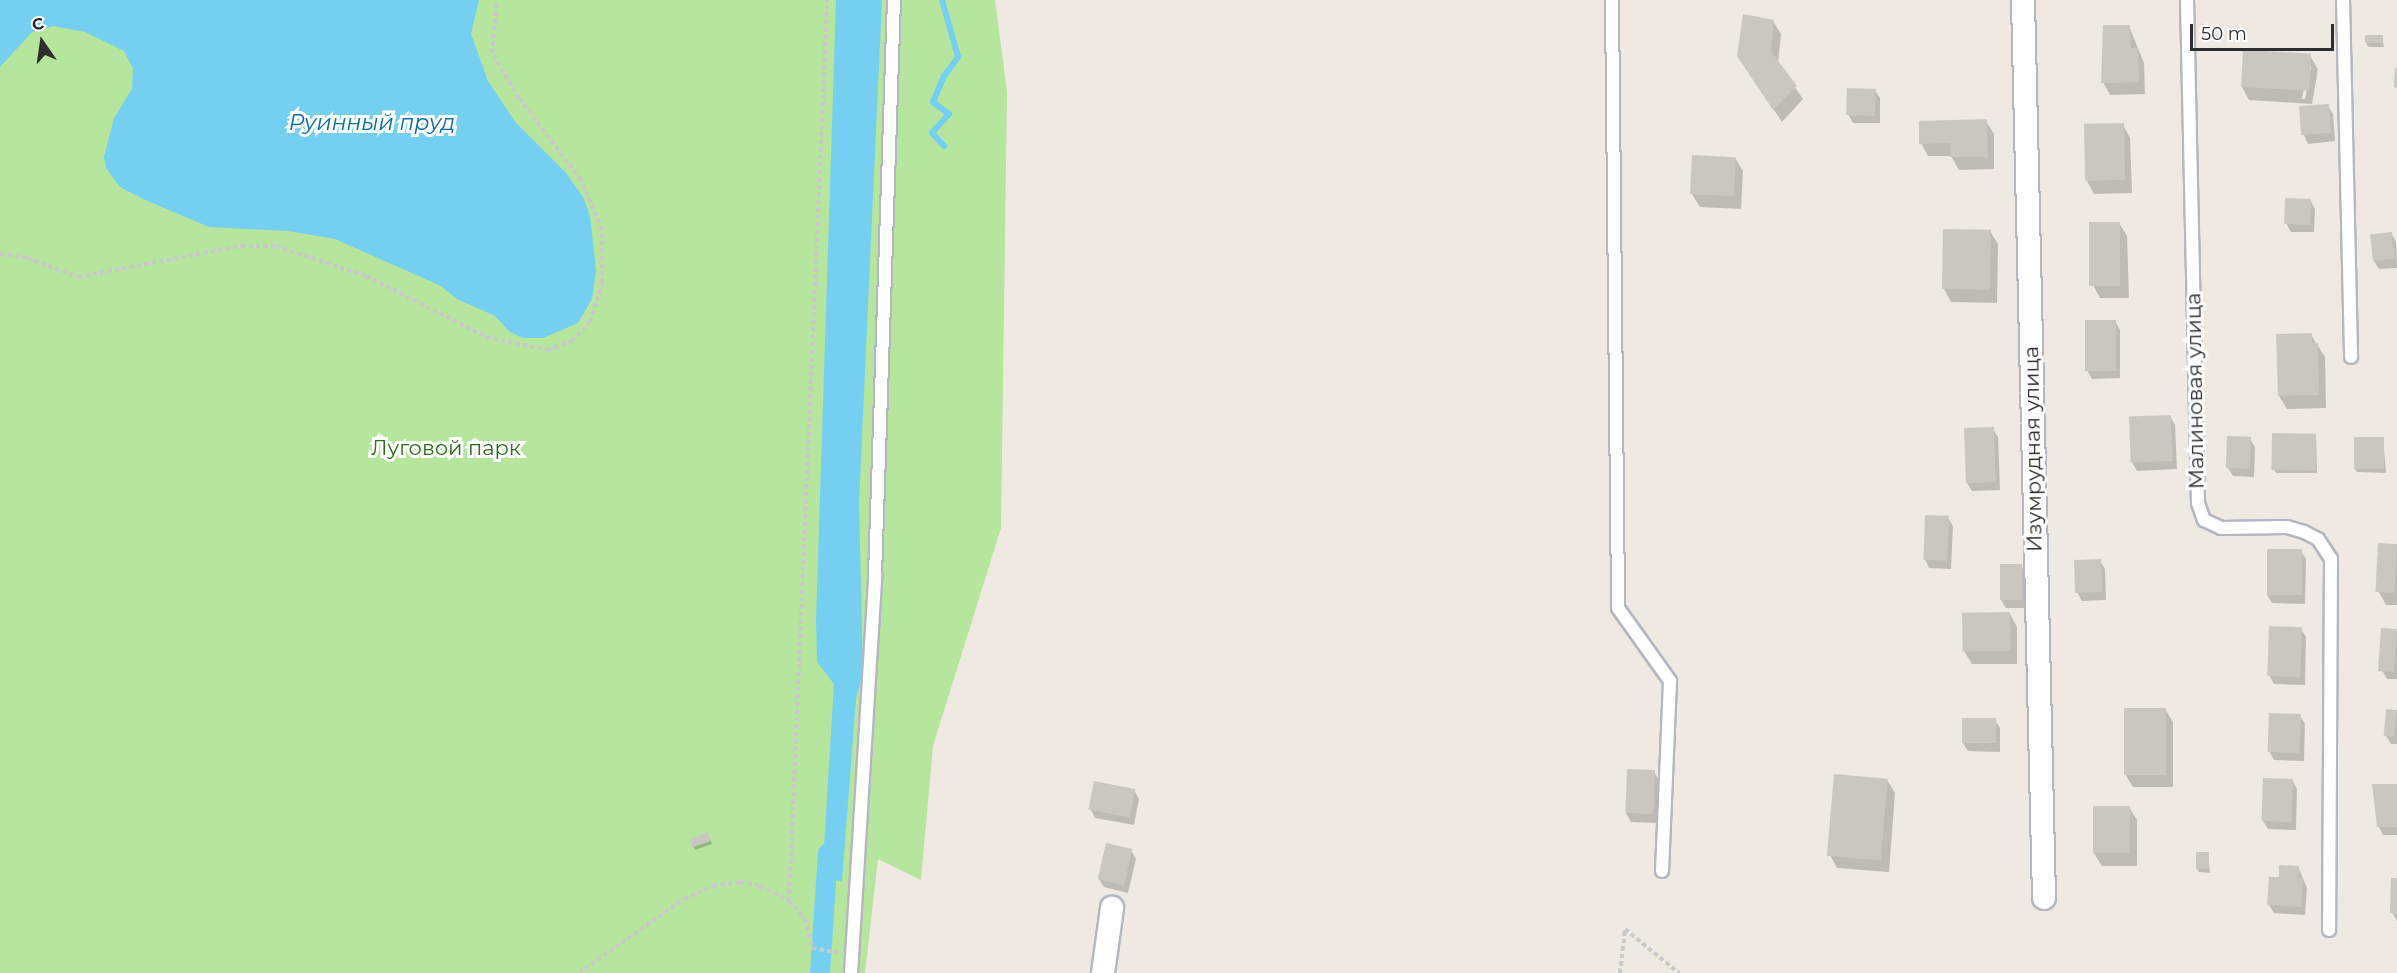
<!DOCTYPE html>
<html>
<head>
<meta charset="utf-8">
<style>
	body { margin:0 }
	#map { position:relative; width:2397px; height:973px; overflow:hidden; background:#efe9e1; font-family:Montserrat,sans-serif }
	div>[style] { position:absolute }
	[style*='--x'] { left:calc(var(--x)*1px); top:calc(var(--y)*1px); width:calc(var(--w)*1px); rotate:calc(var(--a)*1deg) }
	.green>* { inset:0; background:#b6e59e }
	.water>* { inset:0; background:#75cff0 }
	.shadow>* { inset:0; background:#0003 }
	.stream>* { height:6px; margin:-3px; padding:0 3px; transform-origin:3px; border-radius:3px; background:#75cff0 }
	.canal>* { height:20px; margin:-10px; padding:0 10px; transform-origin:10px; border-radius:10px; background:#75cff0 }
	.building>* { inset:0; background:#cbc7bf; transform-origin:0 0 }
	.path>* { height:4px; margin-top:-2px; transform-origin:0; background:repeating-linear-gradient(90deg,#c9c9c9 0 4.5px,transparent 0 7.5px) }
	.roads { filter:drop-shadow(2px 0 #b4b7c1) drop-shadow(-2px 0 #b4b7c1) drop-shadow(0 2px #b4b7c1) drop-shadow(0 -2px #b4b7c1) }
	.service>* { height:12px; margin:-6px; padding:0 6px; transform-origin:6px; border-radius:6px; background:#fff }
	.minor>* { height:22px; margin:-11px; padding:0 11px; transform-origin:11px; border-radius:11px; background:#fff }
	span { translate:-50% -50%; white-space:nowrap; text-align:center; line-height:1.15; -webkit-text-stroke:6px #fff; paint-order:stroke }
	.street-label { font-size:21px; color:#2e2e2e }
	.park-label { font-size:21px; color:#2c6e1b }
	.water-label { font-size:22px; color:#0d6fa3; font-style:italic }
	.north { position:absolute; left:12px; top:12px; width:60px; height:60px; -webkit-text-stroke:4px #fff; paint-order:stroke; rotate:347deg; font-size:16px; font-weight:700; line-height:24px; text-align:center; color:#2e2e2e }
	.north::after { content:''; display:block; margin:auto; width:21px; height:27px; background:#2e2e2e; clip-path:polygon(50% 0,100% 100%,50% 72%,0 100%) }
	.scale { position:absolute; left:2190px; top:24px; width:144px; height:27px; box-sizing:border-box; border:3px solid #2e2e2e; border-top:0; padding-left:8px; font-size:18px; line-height:21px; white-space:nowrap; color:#2e2e2e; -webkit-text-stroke:4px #fff; paint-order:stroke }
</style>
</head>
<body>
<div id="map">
	<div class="green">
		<i style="clip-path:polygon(0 0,995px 0,1007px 92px,1001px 528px,933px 746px,921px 880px,878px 859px,865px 973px,0 973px)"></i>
	</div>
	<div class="water">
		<i style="clip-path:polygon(0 0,479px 0,471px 34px,488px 81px,516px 123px,566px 173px,583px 197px,590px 216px,596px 270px,592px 299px,578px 323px,543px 338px,523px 338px,510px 332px,495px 316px,457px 299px,441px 286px,335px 239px,288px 231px,209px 227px,143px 199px,120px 187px,106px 168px,104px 157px,114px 118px,132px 89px,133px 69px,124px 51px,85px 32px,53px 26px,32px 32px,0 67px)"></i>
		<i style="clip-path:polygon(836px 0,882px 0,859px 503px,863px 672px,856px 699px,842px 881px,822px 879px,834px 684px,817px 662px,816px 621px)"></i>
	</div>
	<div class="shadow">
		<i style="clip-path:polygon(1773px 21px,1781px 34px,1778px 63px,1803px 99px,1782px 122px,1738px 56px)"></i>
		<i style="clip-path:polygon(2129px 26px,2144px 63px,2145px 94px,2110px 95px,2103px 82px)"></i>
		<i style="clip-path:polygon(2382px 37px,2384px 47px,2369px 47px,2366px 44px)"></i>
		<i style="clip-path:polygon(evenodd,2310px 56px,2318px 69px,2312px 104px,2249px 100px,2242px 87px,2310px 56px,2308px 66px,2311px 66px,2305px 99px,2302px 99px,2308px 66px)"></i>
		<i style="clip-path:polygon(1875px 90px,1880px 98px,1880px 123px,1853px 123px,1848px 114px)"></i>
		<i style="clip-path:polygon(2328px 106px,2333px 114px,2335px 141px,2308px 144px,2304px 135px)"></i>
		<i style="clip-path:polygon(1986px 121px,1994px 134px,1994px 169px,1959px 170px,1951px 156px,1928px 156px,1921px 143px)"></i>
		<i style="clip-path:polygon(2123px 125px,2130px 138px,2132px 193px,2094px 194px,2087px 181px)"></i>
		<i style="clip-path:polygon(1735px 158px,1743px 171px,1741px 209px,1700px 207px,1692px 194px)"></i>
		<i style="clip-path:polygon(2310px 200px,2315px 209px,2314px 232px,2291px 232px,2286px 223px)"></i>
		<i style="clip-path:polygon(2119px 223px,2127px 236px,2129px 298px,2100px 298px,2093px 285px)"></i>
		<i style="clip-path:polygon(1990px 231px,1998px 244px,1997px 303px,1951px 302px,1944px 289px)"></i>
		<i style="clip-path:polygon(2391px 233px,2396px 242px,2397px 268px,2379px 269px,2374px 261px,2372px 235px)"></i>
		<i style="clip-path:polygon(2115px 321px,2120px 330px,2120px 378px,2092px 379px,2087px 370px)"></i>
		<i style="clip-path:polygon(2311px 335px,2325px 357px,2326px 408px,2287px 409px,2279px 396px)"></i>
		<i style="clip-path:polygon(2170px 416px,2175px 425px,2177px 469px,2137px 471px,2132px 462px)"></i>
		<i style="clip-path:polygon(1993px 429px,1998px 437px,2000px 490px,1972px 491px,1967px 483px)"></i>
		<i style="clip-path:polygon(2316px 435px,2317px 473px,2276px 473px,2274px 469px)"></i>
		<i style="clip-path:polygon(2383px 438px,2386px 473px,2357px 472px,2355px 469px)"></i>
		<i style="clip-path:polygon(2250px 439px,2255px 447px,2254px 477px,2233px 476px,2228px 468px)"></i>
		<i style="clip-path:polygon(1948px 518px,1953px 526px,1951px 569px,1929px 568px,1925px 559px)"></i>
		<i style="clip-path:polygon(2397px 545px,2397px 605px,2386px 605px,2379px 592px)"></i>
		<i style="clip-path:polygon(2301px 551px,2306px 559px,2305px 604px,2272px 603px,2267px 595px)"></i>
		<i style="clip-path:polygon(2100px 561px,2105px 569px,2106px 600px,2082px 601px,2077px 592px)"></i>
		<i style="clip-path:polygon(2021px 566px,2026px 574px,2026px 608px,2006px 608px,2001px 600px)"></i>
		<i style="clip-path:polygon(2010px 614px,2017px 627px,2017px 664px,1972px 664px,1964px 651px)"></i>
		<i style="clip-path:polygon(2301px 629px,2306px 637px,2305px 685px,2274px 684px,2269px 675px)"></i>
		<i style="clip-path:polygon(2397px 630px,2397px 679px,2387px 679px,2382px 670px)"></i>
		<i style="clip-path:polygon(2165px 709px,2173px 722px,2173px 787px,2133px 787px,2125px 774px)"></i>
		<i style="clip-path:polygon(2397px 711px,2397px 744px,2391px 744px,2386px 736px)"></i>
		<i style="clip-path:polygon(2300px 716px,2305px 724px,2304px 761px,2274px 760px,2269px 751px)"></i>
		<i style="clip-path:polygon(1995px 720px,2000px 728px,2000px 752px,1968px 751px,1963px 743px)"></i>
		<i style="clip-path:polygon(1629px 770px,1654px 772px,1659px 780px,1656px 823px,1631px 822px,1626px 813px)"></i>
		<i style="clip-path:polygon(1887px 780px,1895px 793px,1889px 872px,1837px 868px,1830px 855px)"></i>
		<i style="clip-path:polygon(2292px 780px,2297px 789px,2296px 830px,2268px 829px,2263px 821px)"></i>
		<i style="clip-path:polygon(2374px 785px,2397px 785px,2397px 835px,2383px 835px,2379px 827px)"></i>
		<i style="clip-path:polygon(1134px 790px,1139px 799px,1134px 825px,1095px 818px,1091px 810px)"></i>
		<i style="clip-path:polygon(2094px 807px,2129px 807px,2137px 820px,2137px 866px,2102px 866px,2094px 853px)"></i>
		<i style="clip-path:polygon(710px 838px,712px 844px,695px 850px,693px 846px)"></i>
		<i style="clip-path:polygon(1131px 850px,1136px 859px,1128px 893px,1104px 887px,1099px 879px)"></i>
		<i style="clip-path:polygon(2208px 854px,2210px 873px,2199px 872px,2197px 868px)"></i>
		<i style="clip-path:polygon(2298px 867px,2307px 888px,2305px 915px,2274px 913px,2269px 905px,2280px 879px)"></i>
		<i style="clip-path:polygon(2397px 879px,2397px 921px,2392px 912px)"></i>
	</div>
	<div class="stream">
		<i style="--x:942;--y:0;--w:59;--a:74.3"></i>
		<i style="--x:958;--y:57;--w:24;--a:126"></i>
		<i style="--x:944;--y:76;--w:28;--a:113"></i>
		<i style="--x:933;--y:102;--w:20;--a:37"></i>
		<i style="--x:949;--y:114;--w:25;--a:132"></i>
		<i style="--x:932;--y:133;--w:18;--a:47"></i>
	</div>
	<div class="canal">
		<i style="--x:820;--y:973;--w:120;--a:-86.2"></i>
	</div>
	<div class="building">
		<i style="clip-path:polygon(1743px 14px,1774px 20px,1771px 51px,1797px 86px,1773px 110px,1737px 56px)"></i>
		<i style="clip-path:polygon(2103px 25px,2130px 25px,2131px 48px,2138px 48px,2139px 82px,2101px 83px)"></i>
		<i style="left:2383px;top:35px;width:8px;height:18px;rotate:90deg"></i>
		<i style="left:2243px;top:50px;width:68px;height:37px;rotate:3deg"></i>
		<i style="clip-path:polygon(2395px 68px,2397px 68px,2397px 88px,2394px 87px)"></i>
		<i style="left:1847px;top:88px;width:29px;height:27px;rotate:2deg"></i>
		<i style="left:2329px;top:104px;width:29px;height:30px;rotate:86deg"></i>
		<i style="clip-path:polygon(1987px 119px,1988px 157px,1950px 157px,1950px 143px,1919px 144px,1919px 121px)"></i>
		<i style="left:2124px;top:123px;width:57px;height:40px;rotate:89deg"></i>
		<i style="left:1692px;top:155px;width:44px;height:39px;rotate:3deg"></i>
		<i style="left:2285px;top:198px;width:26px;height:26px;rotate:2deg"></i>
		<i style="left:2089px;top:222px;width:31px;height:64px"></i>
		<i style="left:1943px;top:229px;width:48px;height:60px;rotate:1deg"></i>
		<i style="left:2392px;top:232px;width:27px;height:22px;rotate:84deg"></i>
		<i style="left:2085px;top:320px;width:31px;height:51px"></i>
		<i style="clip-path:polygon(2312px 333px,2312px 343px,2318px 343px,2319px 395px,2278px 396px,2276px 334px)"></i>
		<i style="left:2171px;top:415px;width:46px;height:42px;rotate:88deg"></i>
		<i style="left:1994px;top:427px;width:55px;height:30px;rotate:88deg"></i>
		<i style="left:2272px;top:433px;width:44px;height:37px;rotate:1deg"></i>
		<i style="left:2227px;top:436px;width:24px;height:32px;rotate:2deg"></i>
		<i style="left:2354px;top:437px;width:30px;height:32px"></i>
		<i style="left:1925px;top:515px;width:24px;height:45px;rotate:2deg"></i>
		<i style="left:2378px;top:543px;width:19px;height:49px;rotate:3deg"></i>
		<i style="left:2267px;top:549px;width:35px;height:46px"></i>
		<i style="left:2101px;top:559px;width:33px;height:27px;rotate:88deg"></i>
		<i style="left:2000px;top:564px;width:22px;height:36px"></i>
		<i style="left:2010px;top:612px;width:39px;height:48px;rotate:89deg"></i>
		<i style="left:2269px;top:626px;width:33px;height:50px;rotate:2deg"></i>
		<i style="left:2381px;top:628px;width:16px;height:43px;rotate:4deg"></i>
		<i style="left:2124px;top:708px;width:42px;height:67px"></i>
		<i style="left:2386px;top:709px;width:11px;height:27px;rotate:5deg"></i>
		<i style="left:2269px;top:713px;width:32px;height:39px;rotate:2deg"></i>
		<i style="left:1962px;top:718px;width:34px;height:25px"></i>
		<i style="left:1627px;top:769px;width:28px;height:44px;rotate:2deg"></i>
		<i style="left:1834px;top:774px;width:54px;height:82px;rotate:5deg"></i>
		<i style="left:2263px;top:778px;width:30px;height:43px;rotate:2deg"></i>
		<i style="left:1094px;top:781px;width:42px;height:29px;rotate:11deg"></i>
		<i style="clip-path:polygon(2372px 784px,2397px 784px,2397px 827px,2377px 827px)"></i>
		<i style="left:2093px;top:806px;width:37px;height:47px"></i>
		<i style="left:708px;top:832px;width:9px;height:20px;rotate:69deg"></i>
		<i style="left:1106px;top:843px;width:27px;height:37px;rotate:13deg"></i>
		<i style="left:2196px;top:852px;width:13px;height:17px"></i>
		<i style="clip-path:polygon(2279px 865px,2299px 866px,2298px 878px,2303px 878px,2301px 907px,2267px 905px,2269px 877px,2279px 877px)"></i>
		<i style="clip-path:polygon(2391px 878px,2397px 878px,2397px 913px,2390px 913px)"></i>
	</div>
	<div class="path">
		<i style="--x:0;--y:254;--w:27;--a:8"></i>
		<i style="--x:27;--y:258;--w:54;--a:20.4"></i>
		<i style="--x:78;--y:277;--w:166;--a:-10.8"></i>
		<i style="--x:241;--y:246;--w:35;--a:0"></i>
		<i style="--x:276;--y:246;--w:95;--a:18.4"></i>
		<i style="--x:366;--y:276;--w:135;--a:26.9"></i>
		<i style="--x:486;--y:337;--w:62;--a:12"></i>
		<i style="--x:547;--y:350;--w:27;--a:-20"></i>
		<i style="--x:572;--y:341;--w:26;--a:-47"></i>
		<i style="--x:590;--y:322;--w:41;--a:-72.9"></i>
		<i style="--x:602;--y:283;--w:53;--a:-90"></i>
		<i style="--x:602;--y:230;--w:54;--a:-112.8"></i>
		<i style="--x:581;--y:180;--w:103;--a:-127.1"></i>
		<i style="--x:519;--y:98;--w:52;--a:-121"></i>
		<i style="--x:492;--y:53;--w:53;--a:-84.6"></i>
		<i style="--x:789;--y:901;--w:902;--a:-87.58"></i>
		<i style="--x:1625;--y:929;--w:70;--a:39.2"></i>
		<i style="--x:579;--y:973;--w:128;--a:-35.2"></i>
		<i style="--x:684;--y:899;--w:32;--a:-24"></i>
		<i style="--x:713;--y:886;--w:27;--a:-8"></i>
		<i style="--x:740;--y:882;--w:20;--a:11"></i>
		<i style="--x:760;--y:886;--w:33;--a:27"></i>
		<i style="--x:789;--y:901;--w:24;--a:48"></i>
		<i style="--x:805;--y:919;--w:30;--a:76"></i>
		<i style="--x:812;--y:948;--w:28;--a:10"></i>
		<i style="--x:1620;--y:973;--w:43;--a:-83.4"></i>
	</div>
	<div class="roads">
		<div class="service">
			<i style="--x:1612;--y:0;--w:608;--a:89.43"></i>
			<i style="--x:1618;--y:608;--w:90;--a:54.5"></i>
			<i style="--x:1670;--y:681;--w:190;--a:92.4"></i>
			<i style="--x:2187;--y:0;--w:503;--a:88.75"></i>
			<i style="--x:2198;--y:503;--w:18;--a:71"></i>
			<i style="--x:2204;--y:520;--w:19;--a:25"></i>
			<i style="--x:2221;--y:528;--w:66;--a:-0.9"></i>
			<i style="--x:2287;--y:527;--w:18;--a:16"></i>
			<i style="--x:2304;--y:532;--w:16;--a:27"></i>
			<i style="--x:2318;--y:539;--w:24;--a:57"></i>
			<i style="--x:2331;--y:559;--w:371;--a:90.3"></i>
			<i style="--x:2343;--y:0;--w:357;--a:88.7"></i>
			<i style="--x:851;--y:973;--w:399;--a:-86.5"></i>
			<i style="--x:875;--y:575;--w:575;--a:-88.11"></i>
		</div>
		<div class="minor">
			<i style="--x:2023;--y:0;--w:898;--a:88.66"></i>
			<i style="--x:1103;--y:973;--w:66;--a:-82.1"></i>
		</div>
	</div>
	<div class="street-label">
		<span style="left:2195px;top:391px;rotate:-91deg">Малиновая улица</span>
		<span style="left:2033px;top:449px;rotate:-91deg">Изумрудная улица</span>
	</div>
	<div class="park-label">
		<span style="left:446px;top:448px">Луговой парк</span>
	</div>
	<div class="water-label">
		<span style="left:372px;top:123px">Руинный пруд</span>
	</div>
	<div class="north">С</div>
	<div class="scale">50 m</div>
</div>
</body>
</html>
